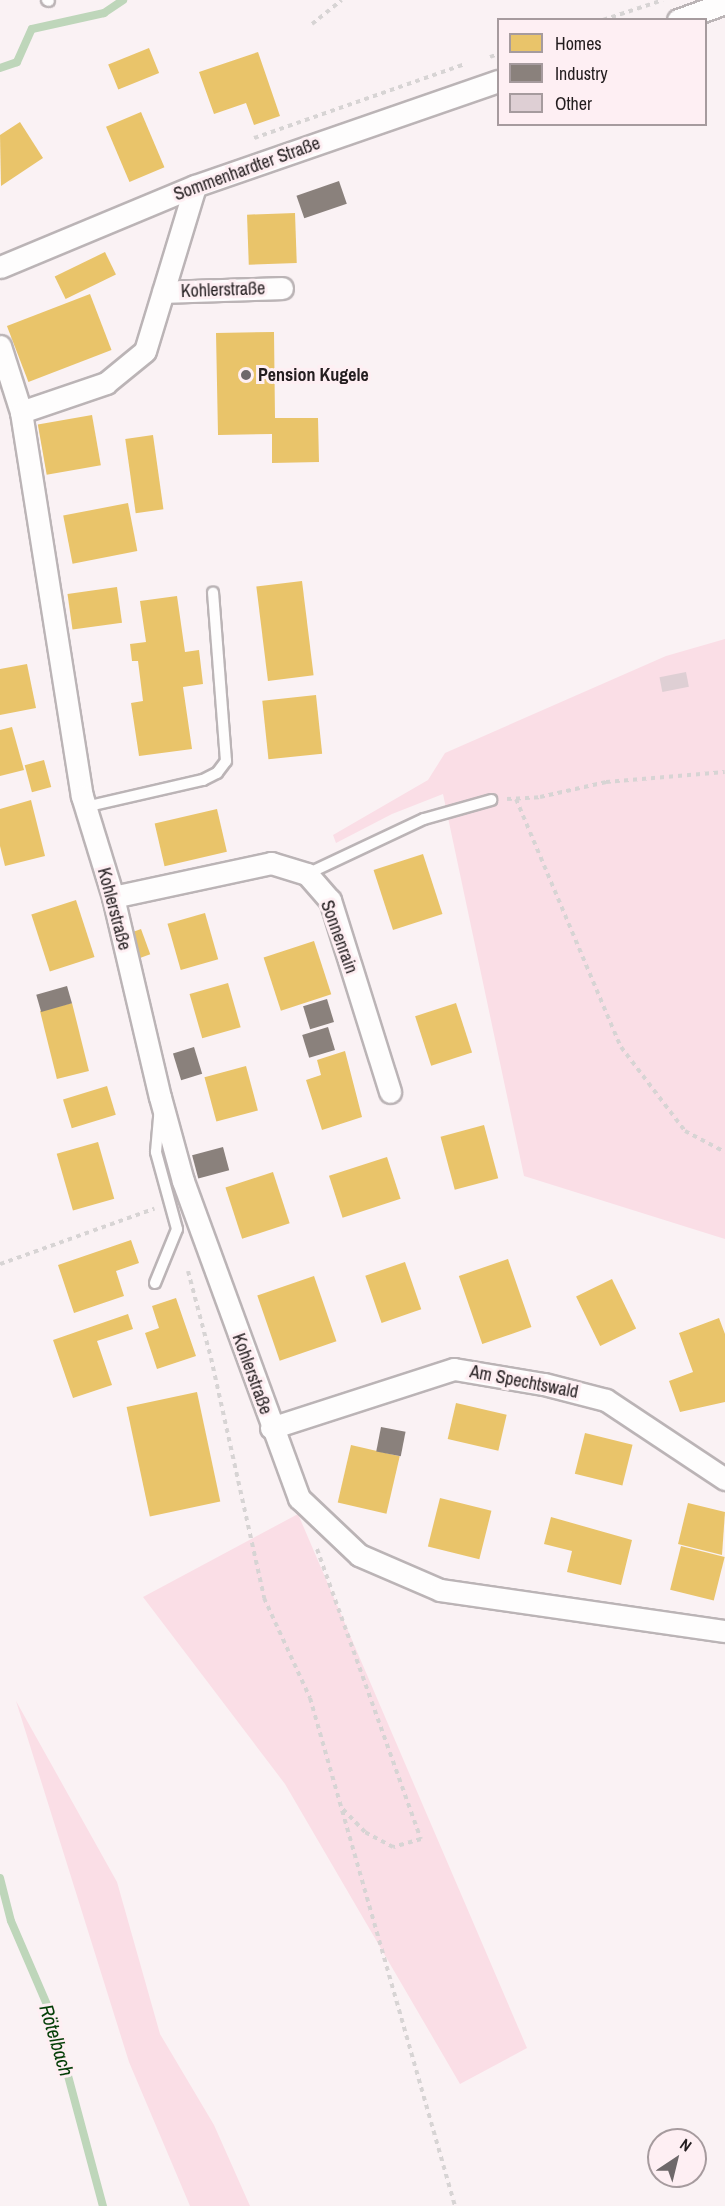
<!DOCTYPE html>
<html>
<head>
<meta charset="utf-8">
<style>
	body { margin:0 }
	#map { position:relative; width:725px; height:2206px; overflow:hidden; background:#faf2f4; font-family:"Archivo Narrow",sans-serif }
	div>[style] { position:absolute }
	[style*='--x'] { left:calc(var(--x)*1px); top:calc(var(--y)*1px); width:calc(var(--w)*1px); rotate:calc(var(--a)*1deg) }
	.green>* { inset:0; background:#fadee6 }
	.homes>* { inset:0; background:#e9c46a; transform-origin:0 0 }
	.industry>* { inset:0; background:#8a817c; transform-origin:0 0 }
	.stream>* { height:8px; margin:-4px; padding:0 4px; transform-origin:4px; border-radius:4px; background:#bed6ba }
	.building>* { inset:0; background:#decfd4; transform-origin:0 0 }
	.path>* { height:4px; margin-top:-2px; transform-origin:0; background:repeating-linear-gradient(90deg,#d7d4d4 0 4.5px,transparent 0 9px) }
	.roads { filter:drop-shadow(2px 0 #bbb4b6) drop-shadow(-2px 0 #bbb4b6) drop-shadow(0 2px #bbb4b6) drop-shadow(0 -2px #bbb4b6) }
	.service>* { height:10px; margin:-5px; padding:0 5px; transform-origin:5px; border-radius:5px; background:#fefdfd }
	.minor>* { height:21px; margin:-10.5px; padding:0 10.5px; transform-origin:10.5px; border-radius:10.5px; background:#fefdfd }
	.dots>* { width:16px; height:16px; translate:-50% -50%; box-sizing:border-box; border:3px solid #feeff3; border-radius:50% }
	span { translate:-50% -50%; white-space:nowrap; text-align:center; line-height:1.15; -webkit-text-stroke:6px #feeff3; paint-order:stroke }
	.street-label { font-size:18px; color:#231d1f }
	.poi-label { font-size:18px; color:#231d1f; font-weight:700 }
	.left { translate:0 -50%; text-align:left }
	.water-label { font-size:20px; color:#053f08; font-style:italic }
	.legend { position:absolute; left:497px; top:18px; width:210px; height:108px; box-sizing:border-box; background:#feeff3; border:2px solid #a69b9e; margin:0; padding:8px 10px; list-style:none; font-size:18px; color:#231d1f }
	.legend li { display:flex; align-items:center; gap:12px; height:30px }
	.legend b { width:30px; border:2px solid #a69b9e }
	.north { position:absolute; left:647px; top:2128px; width:60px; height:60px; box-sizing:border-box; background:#feeff3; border:2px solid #a69b9e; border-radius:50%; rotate:35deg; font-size:16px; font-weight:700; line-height:24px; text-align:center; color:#231d1f }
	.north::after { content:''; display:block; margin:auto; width:21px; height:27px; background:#6e686a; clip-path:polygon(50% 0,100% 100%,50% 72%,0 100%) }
</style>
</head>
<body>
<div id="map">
	<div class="green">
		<i style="clip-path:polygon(725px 639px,725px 1239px,524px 1176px,443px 794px,392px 814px,336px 843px,333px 835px,428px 780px,445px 753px,666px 656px)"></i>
		<i style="clip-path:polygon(298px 1514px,527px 2048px,460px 2084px,285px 1784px,143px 1597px)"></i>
		<i style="clip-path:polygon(16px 1701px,117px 1882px,160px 2034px,214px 2125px,250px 2206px,190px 2206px,129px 2062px)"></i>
	</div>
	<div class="homes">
		<i style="left:149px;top:48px;width:27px;height:44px;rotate:68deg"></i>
		<i style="clip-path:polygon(258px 52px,280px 116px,254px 125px,246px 103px,214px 114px,199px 72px)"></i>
		<i style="left:141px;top:112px;width:60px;height:38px;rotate:67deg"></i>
		<i style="clip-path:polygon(20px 122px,43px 158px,1px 186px,0 135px)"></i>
		<i style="left:295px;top:213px;width:50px;height:48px;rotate:88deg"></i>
		<i style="left:105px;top:252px;width:25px;height:56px;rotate:64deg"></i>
		<i style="left:90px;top:294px;width:60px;height:89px;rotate:69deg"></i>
		<i style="clip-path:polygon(274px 332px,275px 418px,318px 418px,319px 462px,272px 463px,272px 434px,218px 435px,216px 333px)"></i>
		<i style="left:92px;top:415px;width:51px;height:55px;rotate:80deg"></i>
		<i style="left:153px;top:435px;width:75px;height:28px;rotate:82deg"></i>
		<i style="left:128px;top:503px;width:49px;height:66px;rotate:79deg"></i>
		<i style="left:302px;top:581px;width:95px;height:46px;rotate:83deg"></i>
		<i style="left:117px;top:587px;width:36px;height:50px;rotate:82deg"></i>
		<i style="clip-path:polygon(177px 596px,185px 652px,199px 650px,203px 684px,183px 687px,192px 749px,139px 756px,131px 703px,143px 701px,138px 661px,132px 661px,130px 644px,146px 642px,140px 601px)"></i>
		<i style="clip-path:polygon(27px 664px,36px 708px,0 715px,0 669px)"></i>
		<i style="left:316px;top:695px;width:59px;height:54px;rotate:84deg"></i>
		<i style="clip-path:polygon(12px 727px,24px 770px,0 776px,0 730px)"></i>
		<i style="left:44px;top:760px;width:28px;height:20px;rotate:75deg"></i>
		<i style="clip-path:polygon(31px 800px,45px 856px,5px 866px,0 846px,0 809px)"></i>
		<i style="left:217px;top:809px;width:44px;height:64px;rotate:77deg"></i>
		<i style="left:423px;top:854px;width:63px;height:52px;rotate:72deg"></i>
		<i style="left:76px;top:900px;width:60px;height:47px;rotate:72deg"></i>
		<i style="left:205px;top:913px;width:48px;height:39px;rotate:74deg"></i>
		<i style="left:141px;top:929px;width:27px;height:16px;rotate:70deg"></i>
		<i style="left:314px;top:941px;width:56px;height:53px;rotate:72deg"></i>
		<i style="left:228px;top:983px;width:46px;height:40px;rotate:74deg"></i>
		<i style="left:72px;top:1003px;width:70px;height:33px;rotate:76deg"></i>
		<i style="left:456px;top:1003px;width:52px;height:43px;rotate:72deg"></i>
		<i style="clip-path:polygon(345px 1051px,362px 1117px,322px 1130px,306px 1080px,321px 1075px,317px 1060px)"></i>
		<i style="left:246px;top:1066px;width:46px;height:43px;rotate:75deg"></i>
		<i style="left:107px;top:1086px;width:30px;height:46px;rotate:73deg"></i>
		<i style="left:484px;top:1125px;width:55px;height:45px;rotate:75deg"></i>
		<i style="left:98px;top:1142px;width:59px;height:43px;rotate:74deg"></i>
		<i style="left:387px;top:1157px;width:44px;height:61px;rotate:72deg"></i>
		<i style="left:273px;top:1172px;width:54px;height:50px;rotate:72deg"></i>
		<i style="clip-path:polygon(131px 1240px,139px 1263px,116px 1271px,124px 1296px,74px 1313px,58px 1265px)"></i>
		<i style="left:508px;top:1259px;width:72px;height:52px;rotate:71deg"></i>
		<i style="left:405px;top:1262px;width:50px;height:42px;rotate:71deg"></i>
		<i style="left:314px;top:1276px;width:69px;height:60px;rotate:71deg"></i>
		<i style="left:612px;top:1279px;width:55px;height:40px;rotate:64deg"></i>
		<i style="clip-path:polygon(176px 1298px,196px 1356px,157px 1369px,145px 1333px,159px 1328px,152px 1306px)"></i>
		<i style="clip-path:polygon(128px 1314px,133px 1329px,97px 1341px,112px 1385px,73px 1398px,53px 1340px)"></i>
		<i style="clip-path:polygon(719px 1318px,725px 1334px,725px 1402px,680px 1412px,669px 1381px,693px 1372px,679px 1333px)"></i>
		<i style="left:197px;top:1392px;width:112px;height:72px;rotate:78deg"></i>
		<i style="left:456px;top:1403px;width:52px;height:37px;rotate:13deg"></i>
		<i style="left:585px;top:1433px;width:49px;height:42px;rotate:14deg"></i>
		<i style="left:351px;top:1445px;width:50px;height:59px;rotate:13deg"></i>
		<i style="left:440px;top:1498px;width:53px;height:50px;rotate:14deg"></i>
		<i style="clip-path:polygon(688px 1503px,725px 1512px,722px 1555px,678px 1544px)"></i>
		<i style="clip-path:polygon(551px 1517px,632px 1540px,621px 1585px,567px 1572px,572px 1551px,544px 1544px)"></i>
		<i style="left:681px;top:1546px;width:45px;height:45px;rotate:14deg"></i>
	</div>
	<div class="industry">
		<i style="left:339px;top:181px;width:24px;height:45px;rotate:71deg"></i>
		<i style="left:67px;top:986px;width:18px;height:32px;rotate:74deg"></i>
		<i style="left:327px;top:999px;width:24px;height:25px;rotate:73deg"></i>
		<i style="left:328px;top:1027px;width:24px;height:27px;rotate:73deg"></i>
		<i style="left:194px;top:1047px;width:28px;height:22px;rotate:73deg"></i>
		<i style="left:223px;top:1147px;width:24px;height:32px;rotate:75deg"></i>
		<i style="left:381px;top:1427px;width:25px;height:25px;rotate:11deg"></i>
	</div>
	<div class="stream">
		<i style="--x:0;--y:68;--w:18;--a:-19"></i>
		<i style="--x:17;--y:62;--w:36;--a:-66"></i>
		<i style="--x:32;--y:29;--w:74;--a:-12.5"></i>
		<i style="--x:104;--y:13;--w:23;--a:-34"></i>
		<i style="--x:0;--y:1878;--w:44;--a:75.7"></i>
		<i style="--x:11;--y:1921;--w:103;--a:66.7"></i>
		<i style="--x:52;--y:2016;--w:197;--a:75"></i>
	</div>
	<div class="building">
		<i style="left:686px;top:672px;width:15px;height:27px;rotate:79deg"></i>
	</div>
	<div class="path">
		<i style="--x:603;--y:20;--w:63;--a:-18.4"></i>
		<i style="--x:312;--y:24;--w:38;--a:-39"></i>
		<i style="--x:490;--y:57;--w:9;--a:-21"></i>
		<i style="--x:254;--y:138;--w:221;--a:-19.3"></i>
		<i style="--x:507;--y:799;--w:33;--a:-3"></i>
		<i style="--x:540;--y:797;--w:68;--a:-12.8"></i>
		<i style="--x:606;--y:782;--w:119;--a:-4.8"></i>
		<i style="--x:516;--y:799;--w:269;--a:67.1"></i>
		<i style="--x:621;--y:1047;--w:106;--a:52.7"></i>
		<i style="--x:685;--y:1131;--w:45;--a:27.7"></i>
		<i style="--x:0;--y:1264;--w:164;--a:-19.7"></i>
		<i style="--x:188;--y:1271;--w:90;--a:75.2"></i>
		<i style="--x:211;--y:1358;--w:246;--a:77.5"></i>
		<i style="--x:264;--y:1598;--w:110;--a:65.3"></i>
		<i style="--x:310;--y:1698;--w:528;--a:74.07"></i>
		<i style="--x:317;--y:1549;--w:308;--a:70.3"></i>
		<i style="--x:421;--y:1839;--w:29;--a:164"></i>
		<i style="--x:393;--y:1847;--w:32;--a:-152"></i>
		<i style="--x:365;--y:1832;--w:35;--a:-134"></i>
	</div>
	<div class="roads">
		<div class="service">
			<i style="--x:47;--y:0;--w:2;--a:27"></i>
			<i style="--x:85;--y:807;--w:121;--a:-12.9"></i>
			<i style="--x:203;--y:780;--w:16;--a:-27"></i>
			<i style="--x:217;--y:773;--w:15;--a:-53"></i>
			<i style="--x:226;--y:761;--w:169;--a:-94.4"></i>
			<i style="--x:307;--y:874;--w:129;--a:-25.2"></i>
			<i style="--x:424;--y:819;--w:70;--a:-15.8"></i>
			<i style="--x:155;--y:1283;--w:58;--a:-67.8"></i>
			<i style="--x:177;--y:1229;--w:80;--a:-105.3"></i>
			<i style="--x:156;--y:1152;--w:37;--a:-85"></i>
		</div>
		<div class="minor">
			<i style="--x:678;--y:20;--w:50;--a:-19.9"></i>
			<i style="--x:0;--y:267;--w:211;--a:-22.6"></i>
			<i style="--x:195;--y:186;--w:321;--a:-19.1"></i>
			<i style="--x:163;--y:292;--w:119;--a:-1.9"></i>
			<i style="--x:0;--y:346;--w:69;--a:72.3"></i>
			<i style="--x:21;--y:412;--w:389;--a:81"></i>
			<i style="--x:82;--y:796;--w:106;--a:72.9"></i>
			<i style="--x:113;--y:897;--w:205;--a:76.8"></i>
			<i style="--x:160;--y:1097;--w:87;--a:74.7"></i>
			<i style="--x:183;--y:1181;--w:338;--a:69.9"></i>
			<i style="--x:299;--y:1498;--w:83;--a:43.5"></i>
			<i style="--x:359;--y:1555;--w:88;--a:23.4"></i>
			<i style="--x:440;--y:1590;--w:288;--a:8.2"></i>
			<i style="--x:21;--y:412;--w:90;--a:-18.8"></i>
			<i style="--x:106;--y:383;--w:50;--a:-39.4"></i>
			<i style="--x:145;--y:351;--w:172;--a:-73.1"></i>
			<i style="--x:113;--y:897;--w:162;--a:-12.1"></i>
			<i style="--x:271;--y:863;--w:38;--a:17"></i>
			<i style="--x:307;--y:874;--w:35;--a:49"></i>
			<i style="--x:330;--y:900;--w:201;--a:72.6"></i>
			<i style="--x:271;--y:1428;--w:192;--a:-17.9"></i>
			<i style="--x:454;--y:1369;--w:91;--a:9.5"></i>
			<i style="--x:544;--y:1384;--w:64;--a:14.5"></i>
			<i style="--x:606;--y:1400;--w:143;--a:33.6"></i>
		</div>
	</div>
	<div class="dots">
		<i style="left:246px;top:375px;background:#6e686a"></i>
	</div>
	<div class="street-label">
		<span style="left:247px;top:169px;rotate:-20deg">Sommenhardter Straße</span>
		<span style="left:223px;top:290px;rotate:-2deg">Kohlerstraße</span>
		<span style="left:114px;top:909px;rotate:75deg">Kohlerstraße</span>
		<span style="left:339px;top:937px;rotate:70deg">Sonnenrain</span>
		<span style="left:252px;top:1374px;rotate:70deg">Kohlerstraße</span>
		<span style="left:524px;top:1382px;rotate:11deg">Am Spechtswald</span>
	</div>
	<div class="poi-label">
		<span class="left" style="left:258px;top:375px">Pension Kugele</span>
	</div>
	<div class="water-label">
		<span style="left:57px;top:2040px;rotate:73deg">Rötelbach</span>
	</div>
	<ul class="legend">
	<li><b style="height:16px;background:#e9c46a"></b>Homes</li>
	<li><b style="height:16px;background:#8a817c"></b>Industry</li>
	<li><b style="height:16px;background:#decfd4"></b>Other</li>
	</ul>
	<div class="north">N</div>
</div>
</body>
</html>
